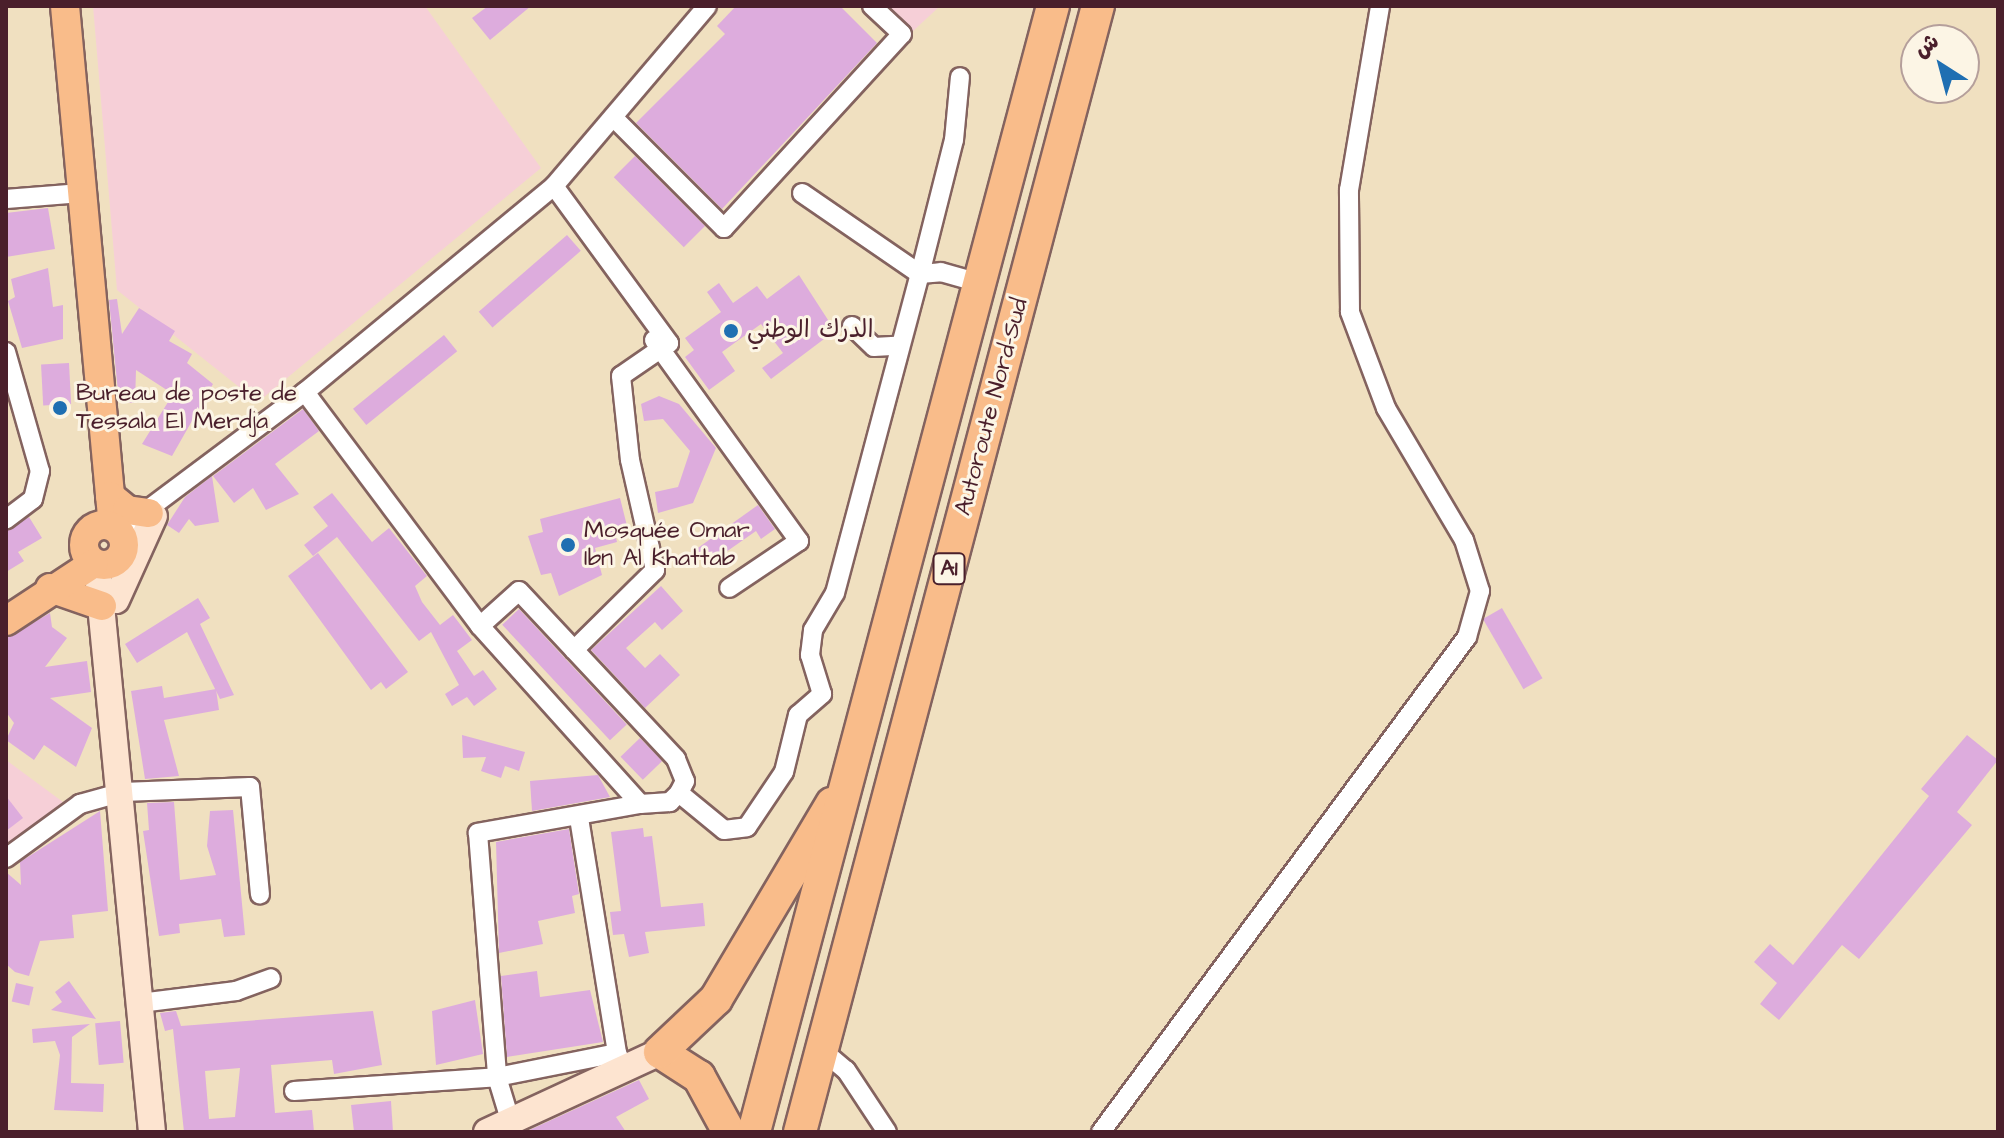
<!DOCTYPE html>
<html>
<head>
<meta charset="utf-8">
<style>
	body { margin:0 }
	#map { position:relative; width:2004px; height:1138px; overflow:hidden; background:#f0e0c0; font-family:"Architects Daughter","Playpen Sans Arabic",sans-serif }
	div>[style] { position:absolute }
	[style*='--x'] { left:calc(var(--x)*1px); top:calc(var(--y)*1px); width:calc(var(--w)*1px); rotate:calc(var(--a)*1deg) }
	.built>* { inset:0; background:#f6cfd7 }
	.building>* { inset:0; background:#ddacdd; transform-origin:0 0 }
	.roads { filter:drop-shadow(2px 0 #84635f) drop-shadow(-2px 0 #84635f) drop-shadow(0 2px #84635f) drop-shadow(0 -2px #84635f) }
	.minor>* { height:18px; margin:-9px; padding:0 9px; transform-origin:9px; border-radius:9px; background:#fff }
	.secondary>* { height:26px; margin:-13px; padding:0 13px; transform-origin:13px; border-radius:13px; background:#fde4d0 }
	.primary>* { height:28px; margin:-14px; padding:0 14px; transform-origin:14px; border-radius:14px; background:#f9bc8a }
	.primary>.ring { margin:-14px; padding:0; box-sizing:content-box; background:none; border:28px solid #f9bc8a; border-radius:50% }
	.motorway>* { height:32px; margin:-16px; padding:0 16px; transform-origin:16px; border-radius:16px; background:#f9bc8a }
	.dots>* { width:22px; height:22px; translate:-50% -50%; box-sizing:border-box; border:4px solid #fcf5e5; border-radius:50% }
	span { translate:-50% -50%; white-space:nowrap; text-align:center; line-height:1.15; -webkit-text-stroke:6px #fcf5e5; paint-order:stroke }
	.shield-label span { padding:2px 6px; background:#fcf5e5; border:2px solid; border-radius:6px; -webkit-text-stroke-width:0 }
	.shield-label { font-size:22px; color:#4a1f2b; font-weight:700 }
	.poi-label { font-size:24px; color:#4a1f2b }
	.left { translate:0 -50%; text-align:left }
	.street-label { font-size:24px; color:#4a1f2b }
	.frame { position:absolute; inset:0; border:8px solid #4a1f2b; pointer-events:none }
	.north { position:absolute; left:1900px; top:24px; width:80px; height:80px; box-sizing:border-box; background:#fcf5e5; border:2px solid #b59f9b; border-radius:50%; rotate:324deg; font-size:22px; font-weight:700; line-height:32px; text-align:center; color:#4a1f2b }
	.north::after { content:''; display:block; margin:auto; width:28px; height:36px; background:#1f6fb2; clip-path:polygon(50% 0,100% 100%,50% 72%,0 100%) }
</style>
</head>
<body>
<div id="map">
	<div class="built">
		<i style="clip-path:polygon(93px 6px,425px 6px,541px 168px,258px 402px,117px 290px)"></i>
		<i style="clip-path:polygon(884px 6px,940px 6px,912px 32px)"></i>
		<i style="clip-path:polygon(6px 760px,63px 802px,6px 845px)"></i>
	</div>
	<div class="building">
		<i style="clip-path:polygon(488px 6px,531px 6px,490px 40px,472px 18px)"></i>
		<i style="clip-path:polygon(736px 6px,840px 6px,877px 43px,722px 209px,636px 123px,725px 34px,717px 26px)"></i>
		<i style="left:635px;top:156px;width:99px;height:30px;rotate:45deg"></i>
		<i style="clip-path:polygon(48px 208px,55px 249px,6px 257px,6px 213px)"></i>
		<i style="left:567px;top:235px;width:21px;height:117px;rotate:49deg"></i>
		<i style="clip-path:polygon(48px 268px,53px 307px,63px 305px,63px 339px,22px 348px,8px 301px,15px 297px,11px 279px)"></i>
		<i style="clip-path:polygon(799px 275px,830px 323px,822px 329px,828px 336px,771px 379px,762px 368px,783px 353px,761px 324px,722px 352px,735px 371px,709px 390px,685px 357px,694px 350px,685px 338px,721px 312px,707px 292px,719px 283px,733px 303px,757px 286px,767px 299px)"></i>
		<i style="clip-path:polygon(117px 299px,122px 334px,139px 308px,175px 331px,169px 341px,192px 354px,187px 363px,213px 384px,172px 456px,142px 444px,173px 394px,136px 370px,135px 403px,119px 402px,109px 300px)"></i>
		<i style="left:444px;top:335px;width:21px;height:117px;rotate:51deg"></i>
		<i style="left:69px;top:363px;width:41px;height:28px;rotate:87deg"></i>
		<i style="clip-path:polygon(659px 396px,679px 404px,716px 448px,693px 503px,658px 513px,655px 492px,678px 487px,690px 451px,663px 419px,644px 421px,641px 404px)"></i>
		<i style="clip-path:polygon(303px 409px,319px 431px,275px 464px,299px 494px,266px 510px,253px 488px,234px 503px,213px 476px)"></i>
		<i style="clip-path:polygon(212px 476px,219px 522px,195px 526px,189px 519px,179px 533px,167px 525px,185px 497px)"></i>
		<i style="clip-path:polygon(332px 493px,372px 542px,389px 528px,427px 576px,415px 586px,422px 602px,440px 625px,453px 615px,472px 640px,457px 651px,474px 676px,483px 670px,497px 689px,474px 706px,467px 697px,452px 706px,445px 694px,459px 685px,431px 632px,419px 641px,337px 537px,313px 556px,304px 545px,328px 526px,313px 507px)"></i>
		<i style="clip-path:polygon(620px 498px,627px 526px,614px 529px,617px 542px,595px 548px,602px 575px,559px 596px,551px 573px,541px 575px,528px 536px,543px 532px,540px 519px)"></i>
		<i style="clip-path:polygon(758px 505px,775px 529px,761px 539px,756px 531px,706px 566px,695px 550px)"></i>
		<i style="clip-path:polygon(29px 517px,42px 538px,18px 552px,24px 561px,6px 572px,6px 531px)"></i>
		<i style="clip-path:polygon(318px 553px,408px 672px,386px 689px,381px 682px,371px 690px,288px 576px)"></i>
		<i style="clip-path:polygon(661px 586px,683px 611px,662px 630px,655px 622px,626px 648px,645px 668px,660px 654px,680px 675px,645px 708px,591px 650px)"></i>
		<i style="clip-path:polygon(198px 598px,210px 618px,200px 624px,234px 695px,220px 699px,187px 632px,137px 663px,125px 644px)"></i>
		<i style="left:1502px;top:608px;width:81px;height:22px;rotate:60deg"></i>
		<i style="left:519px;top:609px;width:158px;height:23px;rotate:47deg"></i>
		<i style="clip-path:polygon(50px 613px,52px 627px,67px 638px,45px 667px,87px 661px,91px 692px,50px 698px,92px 728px,76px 767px,44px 745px,34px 760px,6px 740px,14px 723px,6px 712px,6px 638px)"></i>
		<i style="clip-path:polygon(162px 686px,164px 698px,216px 689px,219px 710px,164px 720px,179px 776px,145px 779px,131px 691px)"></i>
		<i style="clip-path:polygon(462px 735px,525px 752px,519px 771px,505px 766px,501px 778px,481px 771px,486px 757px,463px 758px)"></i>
		<i style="clip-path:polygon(1967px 735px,1998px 760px,1957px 812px,1972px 825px,1859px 959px,1842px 945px,1779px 1020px,1760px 1004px,1777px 983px,1754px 962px,1770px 944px,1793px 965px,1929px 796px,1921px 789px)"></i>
		<i style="left:640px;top:738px;width:32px;height:27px;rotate:46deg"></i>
		<i style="clip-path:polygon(598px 775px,610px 797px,532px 811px,530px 781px)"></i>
		<i style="clip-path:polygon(6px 796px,23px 818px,6px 831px)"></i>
		<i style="clip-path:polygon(174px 802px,180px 880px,216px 875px,207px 846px,210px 811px,233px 810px,245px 935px,224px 937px,221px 919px,179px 924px,180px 933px,159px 936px,143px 831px,149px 830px,147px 803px)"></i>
		<i style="clip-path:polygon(100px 811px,108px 911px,72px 915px,74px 938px,40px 941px,29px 976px,15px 972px,6px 964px,6px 872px,21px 885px,20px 862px)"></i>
		<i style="clip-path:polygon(643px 828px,644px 837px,652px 836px,661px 907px,703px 903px,705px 926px,645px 932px,649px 953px,629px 957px,624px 934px,613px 935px,610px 912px,621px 911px,611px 832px)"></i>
		<i style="clip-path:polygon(569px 829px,579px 894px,572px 896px,575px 913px,538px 921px,543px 944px,499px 953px,496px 842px)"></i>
		<i style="clip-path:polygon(537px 971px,540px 997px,590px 990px,603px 1042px,507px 1057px,501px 976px)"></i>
		<i style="clip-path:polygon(69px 981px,96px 1019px,51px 1010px,62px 1002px,55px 992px)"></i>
		<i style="left:16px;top:983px;width:18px;height:19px;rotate:13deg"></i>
		<i style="clip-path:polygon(475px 1000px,483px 1054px,436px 1065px,432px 1011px)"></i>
		<i style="clip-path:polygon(evenodd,176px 1011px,181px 1026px,373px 1011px,382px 1065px,334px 1074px,332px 1060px,271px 1065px,275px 1113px,312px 1110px,314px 1132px,184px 1132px,173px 1029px,165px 1031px,160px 1013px,176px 1011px,240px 1068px,235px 1117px,209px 1119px,205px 1071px,240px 1068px)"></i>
		<i style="left:120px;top:1021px;width:42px;height:25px;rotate:85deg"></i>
		<i style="clip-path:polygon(90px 1024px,72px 1037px,71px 1083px,104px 1084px,103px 1112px,54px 1110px,60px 1055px,55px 1041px,33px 1043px,32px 1029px)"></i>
		<i style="clip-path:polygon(639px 1080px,649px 1099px,616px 1117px,626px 1132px,525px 1132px)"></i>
		<i style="clip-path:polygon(391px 1101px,393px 1132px,354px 1132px,351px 1105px)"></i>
	</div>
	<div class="roads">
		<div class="minor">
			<i style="--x:613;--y:117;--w:157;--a:45"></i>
			<i style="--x:724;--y:228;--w:263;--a:-47.5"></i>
			<i style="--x:902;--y:34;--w:41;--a:-137"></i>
			<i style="--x:554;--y:186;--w:195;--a:53.8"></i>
			<i style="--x:669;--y:343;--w:58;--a:145.5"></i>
			<i style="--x:621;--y:376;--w:84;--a:83.9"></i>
			<i style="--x:630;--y:460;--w:113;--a:77.2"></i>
			<i style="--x:655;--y:570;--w:114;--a:135.4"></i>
			<i style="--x:802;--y:193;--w:143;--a:34.5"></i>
			<i style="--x:920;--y:274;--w:21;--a:-5"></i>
			<i style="--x:941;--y:272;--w:41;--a:15.8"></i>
			<i style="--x:6;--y:199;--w:76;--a:-4.5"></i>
			<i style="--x:852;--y:326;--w:30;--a:44"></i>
			<i style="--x:874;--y:347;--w:22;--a:-3"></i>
			<i style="--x:654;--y:340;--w:248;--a:54.2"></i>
			<i style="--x:799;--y:541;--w:84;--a:146.1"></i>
			<i style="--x:6;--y:352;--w:124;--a:74.1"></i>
			<i style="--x:40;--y:471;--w:29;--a:104"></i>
			<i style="--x:33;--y:499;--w:34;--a:143"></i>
			<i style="--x:305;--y:392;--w:292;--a:53.2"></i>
			<i style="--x:480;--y:626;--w:239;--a:48"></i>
			<i style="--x:640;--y:804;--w:165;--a:169.9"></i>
			<i style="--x:478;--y:833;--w:245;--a:85.5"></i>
			<i style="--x:497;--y:1077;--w:48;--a:73.1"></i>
			<i style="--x:119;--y:531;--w:232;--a:-36.8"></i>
			<i style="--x:305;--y:392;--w:323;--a:-39.6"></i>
			<i style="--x:554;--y:186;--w:236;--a:-49.6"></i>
			<i style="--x:480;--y:626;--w:52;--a:-41.9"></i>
			<i style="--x:519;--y:591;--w:230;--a:46.9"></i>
			<i style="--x:676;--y:759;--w:24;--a:68"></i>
			<i style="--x:685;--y:781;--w:13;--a:117"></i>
			<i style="--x:679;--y:793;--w:13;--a:135"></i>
			<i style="--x:670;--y:802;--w:30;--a:176"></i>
			<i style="--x:679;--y:793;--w:58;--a:39.4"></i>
			<i style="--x:724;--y:830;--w:23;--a:-7"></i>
			<i style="--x:747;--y:827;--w:66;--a:-56.1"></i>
			<i style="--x:784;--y:772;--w:59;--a:-76.2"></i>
			<i style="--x:798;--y:715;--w:32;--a:-41"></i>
			<i style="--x:822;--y:694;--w:41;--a:-107.1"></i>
			<i style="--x:810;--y:655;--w:25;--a:-83"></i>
			<i style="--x:813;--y:630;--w:43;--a:-59.3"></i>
			<i style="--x:835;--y:593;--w:330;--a:-75.1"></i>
			<i style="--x:920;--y:274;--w:138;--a:-75.8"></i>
			<i style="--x:954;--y:140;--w:63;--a:-84.6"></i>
			<i style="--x:579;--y:818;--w:238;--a:80.8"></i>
			<i style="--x:6;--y:858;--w:92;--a:-36.1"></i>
			<i style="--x:80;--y:804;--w:45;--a:-15.6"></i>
			<i style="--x:123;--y:792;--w:127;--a:-2.3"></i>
			<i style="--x:250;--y:787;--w:108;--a:84.7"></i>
			<i style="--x:140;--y:1003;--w:97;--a:-7.1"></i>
			<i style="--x:236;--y:991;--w:37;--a:-20"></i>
			<i style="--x:823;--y:1051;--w:30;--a:40"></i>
			<i style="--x:846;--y:1070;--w:74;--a:56.5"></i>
			<i style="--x:294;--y:1091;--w:203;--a:-3.9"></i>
			<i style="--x:497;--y:1077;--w:122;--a:-11.3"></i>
			<i style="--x:617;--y:1053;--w:19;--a:65"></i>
			<i style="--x:1101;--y:1132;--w:616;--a:-53.52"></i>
			<i style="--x:1467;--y:637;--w:48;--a:-74.2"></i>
			<i style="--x:1480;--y:591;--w:53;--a:-107.4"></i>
			<i style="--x:1464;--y:540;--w:153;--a:-120.6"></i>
			<i style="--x:1386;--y:408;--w:103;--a:-110.6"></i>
			<i style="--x:1350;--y:312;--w:122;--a:-90.5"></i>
			<i style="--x:1349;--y:190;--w:187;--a:-80.4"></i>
		</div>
		<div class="secondary">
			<i style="--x:97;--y:564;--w:571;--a:84.47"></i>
			<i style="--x:116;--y:600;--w:92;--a:-65.7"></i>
			<i style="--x:487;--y:1132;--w:191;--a:-24.8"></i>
		</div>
		<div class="primary">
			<i style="--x:65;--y:6;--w:523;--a:84.74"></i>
			<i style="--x:110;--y:496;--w:22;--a:39"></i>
			<i style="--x:127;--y:510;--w:22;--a:8"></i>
			<i class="ring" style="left:84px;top:525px;width:12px;height:12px"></i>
			<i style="--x:50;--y:588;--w:55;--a:19.1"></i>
			<i style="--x:6;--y:621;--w:105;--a:-33.4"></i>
		</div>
		<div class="motorway">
			<i style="--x:729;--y:1132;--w:63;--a:-118.6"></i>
			<i style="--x:699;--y:1077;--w:46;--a:-147.3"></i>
			<i style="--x:660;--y:1052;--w:77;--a:-43.4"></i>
			<i style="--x:716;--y:999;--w:227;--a:-59.3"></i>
			<i style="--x:754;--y:1132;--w:1165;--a:-75.13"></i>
			<i style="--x:800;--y:1132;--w:1165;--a:-75.18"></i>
		</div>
	</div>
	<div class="dots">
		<i style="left:731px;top:331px;background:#1f6fb2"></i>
		<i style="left:60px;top:408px;background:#1f6fb2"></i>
		<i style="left:568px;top:545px;background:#1f6fb2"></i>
	</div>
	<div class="shield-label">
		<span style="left:949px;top:569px">A1</span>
	</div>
	<div class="poi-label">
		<span class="left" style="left:747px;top:331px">الدرك الوطني</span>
		<span class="left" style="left:76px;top:408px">Bureau de poste de<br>Tessala El Merdja</span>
		<span class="left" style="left:584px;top:545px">Mosquée Omar<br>Ibn Al Khattab</span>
	</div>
	<div class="street-label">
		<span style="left:992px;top:407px;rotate:-75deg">Autoroute Nord-Sud</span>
	</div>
	<div class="frame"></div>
	<div class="north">ش</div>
</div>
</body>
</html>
